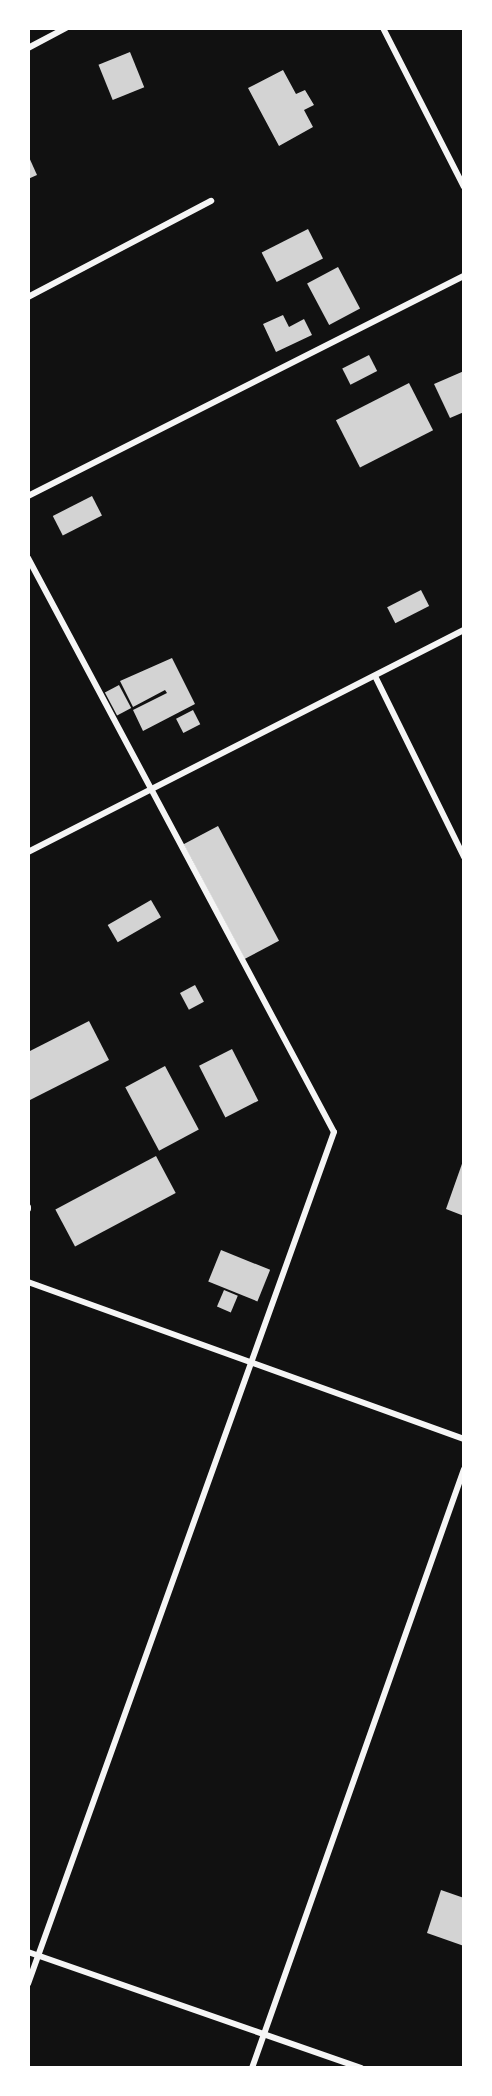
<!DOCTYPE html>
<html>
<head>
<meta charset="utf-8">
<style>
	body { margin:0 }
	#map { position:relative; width:492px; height:2096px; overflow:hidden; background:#111; font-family:Ubuntu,sans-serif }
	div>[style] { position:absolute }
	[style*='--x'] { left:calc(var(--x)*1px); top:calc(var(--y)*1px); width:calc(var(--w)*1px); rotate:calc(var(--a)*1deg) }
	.building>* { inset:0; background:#d3d3d3; transform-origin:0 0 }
	.minor>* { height:6px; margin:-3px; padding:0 3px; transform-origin:3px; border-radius:3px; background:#f5f5f5 }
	span { translate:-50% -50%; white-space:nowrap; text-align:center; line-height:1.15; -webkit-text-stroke:4.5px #fff; paint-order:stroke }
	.frame { position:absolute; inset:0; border:30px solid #fff; pointer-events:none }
</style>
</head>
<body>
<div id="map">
	<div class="building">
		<i style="left:130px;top:52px;width:38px;height:34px;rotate:68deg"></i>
		<i style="clip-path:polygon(283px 70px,296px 94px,305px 90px,314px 105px,304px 110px,313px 127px,279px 146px,248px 88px)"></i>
		<i style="clip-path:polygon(28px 155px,37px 175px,28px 179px)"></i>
		<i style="left:308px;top:229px;width:33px;height:52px;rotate:63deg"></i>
		<i style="left:338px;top:267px;width:47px;height:35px;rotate:62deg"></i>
		<i style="clip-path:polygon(283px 315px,289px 327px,304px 319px,312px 335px,276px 352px,263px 324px)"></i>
		<i style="left:369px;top:355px;width:18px;height:30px;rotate:63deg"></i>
		<i style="clip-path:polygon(464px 371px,464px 412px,450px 418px,434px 384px)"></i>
		<i style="left:409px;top:383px;width:53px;height:82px;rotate:63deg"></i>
		<i style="left:92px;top:496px;width:22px;height:44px;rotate:63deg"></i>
		<i style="left:421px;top:590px;width:18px;height:38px;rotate:63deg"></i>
		<i style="clip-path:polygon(172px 658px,195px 704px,143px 731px,133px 710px,167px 693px,165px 690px,133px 707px,120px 681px)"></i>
		<i style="left:119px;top:685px;width:26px;height:16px;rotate:62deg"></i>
		<i style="left:193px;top:710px;width:16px;height:19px;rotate:63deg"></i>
		<i style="left:218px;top:826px;width:130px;height:39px;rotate:62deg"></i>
		<i style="left:151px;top:900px;width:20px;height:50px;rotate:60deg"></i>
		<i style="left:195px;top:985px;width:19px;height:17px;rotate:62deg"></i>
		<i style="clip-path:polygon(89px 1021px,109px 1060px,28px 1101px,28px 1052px)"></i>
		<i style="left:232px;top:1049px;width:58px;height:37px;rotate:63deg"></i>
		<i style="left:165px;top:1066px;width:72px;height:45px;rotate:62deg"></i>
		<i style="left:156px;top:1156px;width:42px;height:114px;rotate:62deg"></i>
		<i style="clip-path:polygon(463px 1161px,464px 1161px,464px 1216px,446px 1209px)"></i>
		<i style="left:221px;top:1250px;width:53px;height:34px;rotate:22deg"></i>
		<i style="left:224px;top:1290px;width:15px;height:18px;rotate:23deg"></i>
		<i style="clip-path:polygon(441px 1890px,464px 1898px,464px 1946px,427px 1933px)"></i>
	</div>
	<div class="minor">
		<i style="--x:383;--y:28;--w:178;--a:63"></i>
		<i style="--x:28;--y:48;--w:43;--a:-27.8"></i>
		<i style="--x:28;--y:297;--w:207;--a:-27.7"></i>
		<i style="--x:28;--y:496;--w:488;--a:-26.8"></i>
		<i style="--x:28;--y:558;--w:650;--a:61.94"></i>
		<i style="--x:334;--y:1132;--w:905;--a:109.76"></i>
		<i style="--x:375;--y:676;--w:202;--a:63.8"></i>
		<i style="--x:28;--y:852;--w:489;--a:-27"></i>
		<i style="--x:28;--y:1207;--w:2;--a:90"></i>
		<i style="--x:28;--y:1282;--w:463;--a:19.8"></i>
		<i style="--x:28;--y:1952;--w:353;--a:19.2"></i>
		<i style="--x:252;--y:2068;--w:635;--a:-70.51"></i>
	</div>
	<div class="frame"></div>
</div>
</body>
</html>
